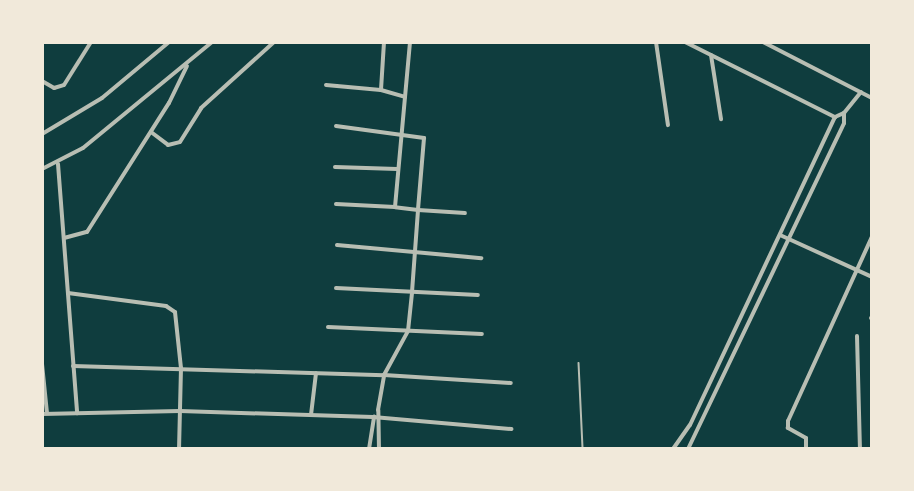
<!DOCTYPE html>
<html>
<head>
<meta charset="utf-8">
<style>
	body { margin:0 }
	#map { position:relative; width:914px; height:491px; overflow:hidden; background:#0f3d3e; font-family:"Golos Text",sans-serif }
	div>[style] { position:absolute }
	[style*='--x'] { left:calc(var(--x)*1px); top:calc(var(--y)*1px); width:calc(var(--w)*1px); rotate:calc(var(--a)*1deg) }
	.service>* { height:1.5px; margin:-0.75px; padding:0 0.75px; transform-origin:0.75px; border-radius:0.75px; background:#b8beb3 }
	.minor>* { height:4px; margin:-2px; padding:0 2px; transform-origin:2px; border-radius:2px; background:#b8beb3 }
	span { translate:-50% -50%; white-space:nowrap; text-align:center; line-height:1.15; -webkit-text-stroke:6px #f1e9da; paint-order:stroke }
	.frame { position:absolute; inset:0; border:44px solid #f1e9da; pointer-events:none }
</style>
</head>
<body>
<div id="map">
	<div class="service">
		<i style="--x:579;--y:363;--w:86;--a:87.3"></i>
	</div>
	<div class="minor">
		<i style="--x:384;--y:42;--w:48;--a:93.6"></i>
		<i style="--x:381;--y:90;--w:25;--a:16"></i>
		<i style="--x:656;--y:42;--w:84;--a:81.8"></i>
		<i style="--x:685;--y:42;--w:168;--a:26.6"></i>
		<i style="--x:763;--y:42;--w:123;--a:27.2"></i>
		<i style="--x:711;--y:55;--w:65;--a:81.1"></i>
		<i style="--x:42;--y:81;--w:14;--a:30"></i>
		<i style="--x:54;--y:88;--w:10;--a:-17"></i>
		<i style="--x:64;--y:85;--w:51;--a:-57.9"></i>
		<i style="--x:326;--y:85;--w:55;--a:5.2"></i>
		<i style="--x:336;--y:126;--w:89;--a:7.8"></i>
		<i style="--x:424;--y:138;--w:72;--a:94.8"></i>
		<i style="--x:418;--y:210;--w:47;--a:3.7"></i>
		<i style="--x:151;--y:132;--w:21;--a:37"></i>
		<i style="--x:168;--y:145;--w:12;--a:-14"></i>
		<i style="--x:180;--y:142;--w:40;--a:-58"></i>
		<i style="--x:201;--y:108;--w:98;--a:-42.1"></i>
		<i style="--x:42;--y:134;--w:70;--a:-31"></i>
		<i style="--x:102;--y:98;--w:87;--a:-39.9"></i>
		<i style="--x:58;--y:164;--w:250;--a:85.6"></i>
		<i style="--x:335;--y:167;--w:62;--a:1.8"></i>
		<i style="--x:42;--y:169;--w:46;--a:-27.1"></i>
		<i style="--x:83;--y:148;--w:167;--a:-39.4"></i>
		<i style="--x:336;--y:204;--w:59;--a:2.9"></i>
		<i style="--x:780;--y:235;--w:101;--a:24.5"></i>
		<i style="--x:64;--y:238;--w:24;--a:-15"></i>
		<i style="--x:87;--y:232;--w:153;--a:-57.6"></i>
		<i style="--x:169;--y:103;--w:41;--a:-64.1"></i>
		<i style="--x:337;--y:245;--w:145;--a:5.2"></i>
		<i style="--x:336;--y:288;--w:142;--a:2.8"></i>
		<i style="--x:68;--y:293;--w:99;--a:7.6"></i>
		<i style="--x:166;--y:306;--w:11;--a:34"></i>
		<i style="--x:175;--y:312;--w:56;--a:83.9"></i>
		<i style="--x:181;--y:368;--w:81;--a:91.4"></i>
		<i style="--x:871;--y:318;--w:1;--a:0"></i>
		<i style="--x:328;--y:327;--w:154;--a:2.6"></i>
		<i style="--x:857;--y:336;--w:113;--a:88.5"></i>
		<i style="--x:42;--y:364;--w:49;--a:84.2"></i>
		<i style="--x:73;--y:366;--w:311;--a:1.7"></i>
		<i style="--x:384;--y:375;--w:50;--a:-61.4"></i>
		<i style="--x:408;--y:331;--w:39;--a:-84"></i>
		<i style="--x:412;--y:292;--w:82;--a:-85.8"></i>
		<i style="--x:418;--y:210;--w:23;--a:-173"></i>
		<i style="--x:395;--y:207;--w:166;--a:-84.8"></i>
		<i style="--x:42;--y:414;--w:138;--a:-1.2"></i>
		<i style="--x:180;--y:411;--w:193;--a:1.8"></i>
		<i style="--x:373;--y:417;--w:139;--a:5"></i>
		<i style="--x:311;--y:415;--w:42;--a:-83.2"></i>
		<i style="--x:369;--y:449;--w:33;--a:-81"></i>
		<i style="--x:379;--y:449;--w:39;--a:-91"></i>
		<i style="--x:378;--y:410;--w:36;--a:-80"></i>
		<i style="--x:384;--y:375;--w:127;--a:3.6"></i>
		<i style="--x:673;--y:449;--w:29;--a:-55"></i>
		<i style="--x:690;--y:425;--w:340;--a:-64.8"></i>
		<i style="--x:835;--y:117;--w:10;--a:-24"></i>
		<i style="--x:844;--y:113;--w:27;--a:-51"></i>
		<i style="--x:688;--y:449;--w:361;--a:-64.4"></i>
		<i style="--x:844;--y:123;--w:10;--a:-90"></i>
		<i style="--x:806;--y:449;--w:11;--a:-90"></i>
		<i style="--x:806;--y:438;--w:21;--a:-151"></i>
		<i style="--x:788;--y:428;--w:7;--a:-90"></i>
		<i style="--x:788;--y:421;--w:202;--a:-65.5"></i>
	</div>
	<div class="frame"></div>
</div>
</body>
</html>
